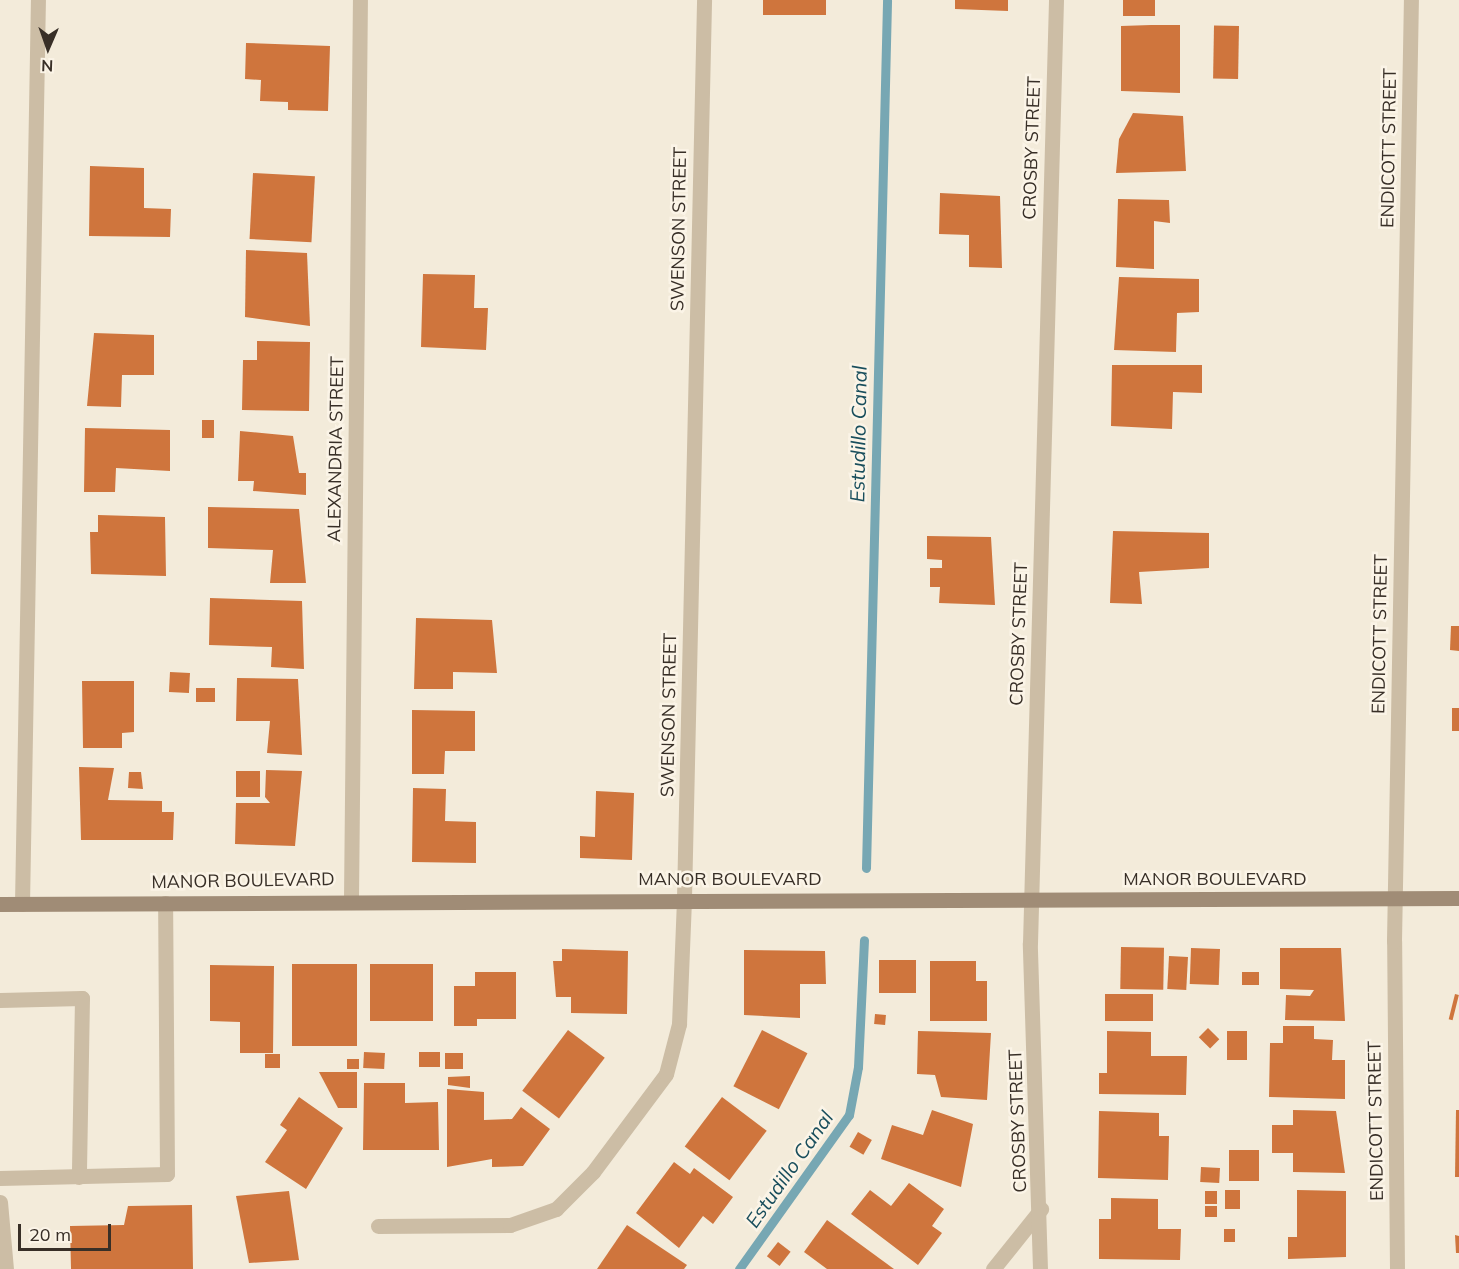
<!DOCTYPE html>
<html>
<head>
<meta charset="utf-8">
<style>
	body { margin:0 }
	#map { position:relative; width:1459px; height:1269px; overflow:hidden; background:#f3ebda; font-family:Mulish,sans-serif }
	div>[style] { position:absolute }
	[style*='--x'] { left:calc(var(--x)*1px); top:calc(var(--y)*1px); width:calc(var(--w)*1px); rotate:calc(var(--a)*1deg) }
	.stream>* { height:9px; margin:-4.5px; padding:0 4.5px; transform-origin:4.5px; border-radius:4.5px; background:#77a7b3 }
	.building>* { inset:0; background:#cf753d; transform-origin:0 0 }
	.lane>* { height:15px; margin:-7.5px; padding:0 7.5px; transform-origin:7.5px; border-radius:7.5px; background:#ccbda5 }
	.street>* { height:15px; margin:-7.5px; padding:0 7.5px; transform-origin:7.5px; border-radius:7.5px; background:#ccbda5 }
	.secondary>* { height:15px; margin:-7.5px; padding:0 7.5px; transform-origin:7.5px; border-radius:7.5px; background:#a08c76 }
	span { translate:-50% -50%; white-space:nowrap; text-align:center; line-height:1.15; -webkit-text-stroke:5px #fbf4e7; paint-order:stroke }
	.street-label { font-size:18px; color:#382f27 }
	.water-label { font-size:20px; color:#194e5c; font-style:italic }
	.north { position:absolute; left:18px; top:18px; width:60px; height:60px; -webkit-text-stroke:4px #fbf4e7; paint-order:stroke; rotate:182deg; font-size:16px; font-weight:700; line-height:24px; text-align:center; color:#382f27 }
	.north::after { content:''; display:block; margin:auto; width:21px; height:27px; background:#382f27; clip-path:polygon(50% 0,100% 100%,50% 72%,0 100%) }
	.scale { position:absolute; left:18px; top:1224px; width:93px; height:27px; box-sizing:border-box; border:3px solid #382f27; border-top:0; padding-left:8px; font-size:18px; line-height:21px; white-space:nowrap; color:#382f27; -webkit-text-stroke:4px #fbf4e7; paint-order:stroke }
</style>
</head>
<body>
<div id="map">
	<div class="stream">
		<i style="--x:866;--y:868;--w:868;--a:-88.61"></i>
		<i style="--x:739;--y:1269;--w:189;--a:-54.5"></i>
		<i style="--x:849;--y:1115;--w:49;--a:-79.4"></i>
		<i style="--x:858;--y:1067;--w:127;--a:-87.3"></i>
	</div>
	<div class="building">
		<i style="left:763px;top:0;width:63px;height:15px"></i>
		<i style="clip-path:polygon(955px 0,1008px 0,1008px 11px,955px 9px)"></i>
		<i style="left:1123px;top:0;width:32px;height:16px"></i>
		<i style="clip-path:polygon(1151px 25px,1180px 25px,1180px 93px,1121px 91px,1121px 26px)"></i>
		<i style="left:1239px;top:26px;width:53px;height:25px;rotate:91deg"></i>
		<i style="clip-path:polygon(246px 43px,330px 46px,328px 111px,288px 110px,288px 102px,260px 101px,261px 80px,245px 79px)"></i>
		<i style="clip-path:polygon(1133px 113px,1183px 116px,1186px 171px,1116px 173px,1119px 139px)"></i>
		<i style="clip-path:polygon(90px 166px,144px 168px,144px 208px,171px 209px,170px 237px,89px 236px)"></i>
		<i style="left:253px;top:173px;width:62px;height:66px;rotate:3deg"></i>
		<i style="clip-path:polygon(940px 193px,1000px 196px,1002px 268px,969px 267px,969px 235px,939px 234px)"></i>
		<i style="clip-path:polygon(1118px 199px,1169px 200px,1170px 223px,1154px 221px,1154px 269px,1116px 267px)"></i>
		<i style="clip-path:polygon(246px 250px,307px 253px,310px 326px,245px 317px)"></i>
		<i style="clip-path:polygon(423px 274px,475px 275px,474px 308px,488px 308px,486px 350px,421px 347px)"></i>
		<i style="clip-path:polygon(1119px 277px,1199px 279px,1199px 312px,1177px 313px,1176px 352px,1114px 350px)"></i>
		<i style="clip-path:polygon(94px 333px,154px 335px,154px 375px,122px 375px,121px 407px,87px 406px)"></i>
		<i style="clip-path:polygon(257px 341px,310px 342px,309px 411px,242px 410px,243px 360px,257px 360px)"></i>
		<i style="clip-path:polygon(1112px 365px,1202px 365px,1202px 393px,1173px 392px,1172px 429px,1111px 426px)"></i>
		<i style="left:202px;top:420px;width:12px;height:18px"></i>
		<i style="clip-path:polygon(85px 428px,170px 430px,170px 471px,116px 468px,115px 492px,84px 492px)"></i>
		<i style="clip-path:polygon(240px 431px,293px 436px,299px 473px,306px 473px,306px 495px,253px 491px,254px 481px,238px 481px)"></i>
		<i style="clip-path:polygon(208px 507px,299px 509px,306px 583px,270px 583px,273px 550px,208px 548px)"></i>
		<i style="clip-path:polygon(98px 515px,165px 517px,166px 576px,91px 574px,90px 532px,98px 532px)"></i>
		<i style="clip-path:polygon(1113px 531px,1209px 533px,1209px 568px,1139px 572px,1142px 604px,1110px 603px)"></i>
		<i style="clip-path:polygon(927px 536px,991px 537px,995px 605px,939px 603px,940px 587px,930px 587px,930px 568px,942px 568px,942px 560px,927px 559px)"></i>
		<i style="clip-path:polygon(210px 598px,302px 601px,304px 669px,271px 667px,272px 647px,209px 645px)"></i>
		<i style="clip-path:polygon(416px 618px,492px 620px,497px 673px,453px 672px,453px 689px,414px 689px)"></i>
		<i style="clip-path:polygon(1451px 626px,1459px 626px,1459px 651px,1450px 650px)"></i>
		<i style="left:170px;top:672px;width:20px;height:20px;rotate:3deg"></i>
		<i style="clip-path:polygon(237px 678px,298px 679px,302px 755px,267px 753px,270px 721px,236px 721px)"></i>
		<i style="clip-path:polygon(82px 681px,134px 681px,134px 732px,122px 733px,122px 748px,83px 748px)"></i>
		<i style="left:196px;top:688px;width:19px;height:14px"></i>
		<i style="left:1452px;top:708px;width:7px;height:23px"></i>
		<i style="clip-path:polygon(412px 710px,475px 711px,475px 751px,445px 751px,444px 774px,412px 774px)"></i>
		<i style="clip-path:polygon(79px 767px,114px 768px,108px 800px,162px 801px,162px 812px,174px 812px,173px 840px,81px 840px)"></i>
		<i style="clip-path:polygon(266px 770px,302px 771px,295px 846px,235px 844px,236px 803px,270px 803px,265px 797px)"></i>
		<i style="left:236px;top:771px;width:24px;height:26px"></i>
		<i style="clip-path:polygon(129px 772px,141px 772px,143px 789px,128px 788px)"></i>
		<i style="clip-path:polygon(413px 788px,446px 789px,445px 821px,476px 822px,476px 863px,412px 862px)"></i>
		<i style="clip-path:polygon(596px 791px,634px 793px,632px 860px,580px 858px,580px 836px,595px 837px)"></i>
		<i style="left:1121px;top:947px;width:43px;height:42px;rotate:1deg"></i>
		<i style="left:1191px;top:948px;width:29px;height:36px;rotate:2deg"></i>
		<i style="clip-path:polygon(1280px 948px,1341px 948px,1345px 1021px,1285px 1020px,1286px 995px,1310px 996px,1314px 990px,1280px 989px)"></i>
		<i style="clip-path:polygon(562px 949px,628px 951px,627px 1014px,571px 1013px,571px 997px,556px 997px,553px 961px,562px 961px)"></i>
		<i style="clip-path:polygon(744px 950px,825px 951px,826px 984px,800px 984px,800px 1018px,744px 1015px)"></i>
		<i style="left:1169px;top:956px;width:19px;height:33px;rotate:3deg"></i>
		<i style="left:879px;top:960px;width:37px;height:33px"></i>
		<i style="clip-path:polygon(930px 961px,976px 961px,976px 981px,987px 981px,987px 1021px,930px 1021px)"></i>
		<i style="left:292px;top:964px;width:65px;height:82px"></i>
		<i style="left:433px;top:964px;width:57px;height:63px;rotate:90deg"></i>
		<i style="clip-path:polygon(210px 965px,274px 966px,273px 1053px,240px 1053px,240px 1022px,210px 1021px)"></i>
		<i style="clip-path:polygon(475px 972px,516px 972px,516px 1019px,477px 1019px,477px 1026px,454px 1026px,454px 986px,475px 986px)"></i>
		<i style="left:1242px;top:972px;width:17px;height:13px"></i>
		<i style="left:1105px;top:994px;width:48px;height:27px"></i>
		<i style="left:1455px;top:994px;width:4px;height:26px;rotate:14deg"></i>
		<i style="left:875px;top:1014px;width:11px;height:10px;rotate:5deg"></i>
		<i style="clip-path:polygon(1283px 1026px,1314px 1026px,1314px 1039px,1333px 1040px,1332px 1060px,1345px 1060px,1345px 1099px,1269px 1097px,1270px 1043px,1283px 1043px)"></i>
		<i style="left:1208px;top:1028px;width:16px;height:13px;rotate:45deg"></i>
		<i style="left:568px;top:1030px;width:46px;height:76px;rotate:37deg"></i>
		<i style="left:762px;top:1030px;width:51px;height:63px;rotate:27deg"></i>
		<i style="clip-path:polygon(918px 1031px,991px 1033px,987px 1100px,941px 1097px,935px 1075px,917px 1074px)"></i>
		<i style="clip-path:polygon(1107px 1031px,1151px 1032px,1151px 1056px,1187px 1056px,1186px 1095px,1099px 1094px,1099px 1073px,1107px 1073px)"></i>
		<i style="left:1227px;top:1031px;width:20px;height:29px"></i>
		<i style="left:364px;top:1052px;width:21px;height:16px;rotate:3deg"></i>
		<i style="left:419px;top:1052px;width:21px;height:15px"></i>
		<i style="left:445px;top:1053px;width:18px;height:16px"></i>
		<i style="left:265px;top:1054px;width:15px;height:14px"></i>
		<i style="left:347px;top:1059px;width:12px;height:10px"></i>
		<i style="clip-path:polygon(319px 1072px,357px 1072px,357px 1108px,338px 1108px)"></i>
		<i style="clip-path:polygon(470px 1076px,470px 1088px,448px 1085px,448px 1077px)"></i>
		<i style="clip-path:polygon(364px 1083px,405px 1083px,405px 1103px,438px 1102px,439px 1150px,363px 1150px)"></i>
		<i style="clip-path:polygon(447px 1089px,484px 1092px,484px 1120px,512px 1119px,521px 1107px,550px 1129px,523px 1166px,492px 1167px,492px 1159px,447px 1167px)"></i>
		<i style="clip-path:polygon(299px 1097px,343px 1128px,306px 1189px,265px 1162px,287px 1130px,280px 1125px)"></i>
		<i style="left:722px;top:1097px;width:56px;height:62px;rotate:37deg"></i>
		<i style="clip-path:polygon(932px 1110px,973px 1124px,961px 1187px,881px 1159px,892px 1125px,923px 1135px)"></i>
		<i style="clip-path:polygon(1293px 1110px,1336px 1111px,1345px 1173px,1293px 1172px,1293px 1153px,1272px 1153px,1272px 1125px,1293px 1125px)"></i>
		<i style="clip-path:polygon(1456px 1110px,1459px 1110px,1459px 1177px,1455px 1177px)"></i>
		<i style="clip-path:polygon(1099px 1111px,1159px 1113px,1159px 1136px,1169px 1136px,1168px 1180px,1098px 1178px)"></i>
		<i style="left:858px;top:1132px;width:16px;height:17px;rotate:30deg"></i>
		<i style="left:1229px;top:1150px;width:30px;height:31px"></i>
		<i style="clip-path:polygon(674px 1162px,690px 1174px,694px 1168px,733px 1197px,713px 1224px,703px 1216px,679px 1248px,636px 1213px)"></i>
		<i style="left:1201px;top:1167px;width:19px;height:15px;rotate:3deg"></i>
		<i style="clip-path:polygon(909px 1183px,944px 1209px,932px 1226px,942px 1233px,918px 1265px,851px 1214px,870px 1190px,891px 1206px)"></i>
		<i style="left:1225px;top:1190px;width:15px;height:19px"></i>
		<i style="clip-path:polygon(1297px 1190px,1346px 1191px,1346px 1257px,1288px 1259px,1288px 1237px,1297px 1237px)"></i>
		<i style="clip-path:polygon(289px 1191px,299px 1260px,249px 1263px,236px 1196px)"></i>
		<i style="left:1205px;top:1191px;width:12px;height:13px"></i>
		<i style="clip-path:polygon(1111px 1198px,1158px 1199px,1158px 1229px,1181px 1229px,1180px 1260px,1099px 1259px,1099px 1219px,1111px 1219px)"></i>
		<i style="clip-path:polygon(192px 1205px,193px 1269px,71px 1269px,70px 1226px,124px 1225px,128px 1206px)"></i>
		<i style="left:1205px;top:1206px;width:12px;height:11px"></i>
		<i style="clip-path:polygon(827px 1220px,894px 1269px,827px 1269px,804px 1252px)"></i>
		<i style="clip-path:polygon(627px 1225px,687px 1265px,684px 1269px,597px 1269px)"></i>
		<i style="left:1224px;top:1229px;width:11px;height:13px"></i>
		<i style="clip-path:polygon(1455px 1235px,1459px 1236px,1459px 1253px,1456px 1253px)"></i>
		<i style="left:778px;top:1242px;width:16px;height:18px;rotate:38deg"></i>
	</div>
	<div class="lane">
		<i style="--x:0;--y:1000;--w:82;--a:-1.4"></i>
		<i style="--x:82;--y:998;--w:179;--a:91"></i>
		<i style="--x:0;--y:1178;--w:167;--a:-1.4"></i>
		<i style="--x:167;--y:1174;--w:271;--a:-90.4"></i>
		<i style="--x:0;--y:1202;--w:67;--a:84.9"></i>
	</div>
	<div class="street">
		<i style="--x:351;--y:899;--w:899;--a:-89.43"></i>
		<i style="--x:22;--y:904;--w:904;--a:-88.99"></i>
		<i style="--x:378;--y:1226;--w:132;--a:-0.4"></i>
		<i style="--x:510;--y:1225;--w:49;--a:-19.2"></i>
		<i style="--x:556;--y:1209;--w:52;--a:-45"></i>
		<i style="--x:593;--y:1172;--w:122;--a:-53.3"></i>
		<i style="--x:666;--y:1074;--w:52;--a:-75.4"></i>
		<i style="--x:679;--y:1024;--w:126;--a:-87.7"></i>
		<i style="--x:684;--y:898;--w:898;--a:-88.72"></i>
		<i style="--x:993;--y:1269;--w:77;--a:-51.3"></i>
		<i style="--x:1040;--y:1269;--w:326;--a:-91.8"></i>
		<i style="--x:1030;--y:943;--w:943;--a:-88.42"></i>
		<i style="--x:1397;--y:1269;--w:328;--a:-90.5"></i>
		<i style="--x:1394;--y:941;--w:941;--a:-88.97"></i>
	</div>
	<div class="secondary">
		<i style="--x:0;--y:904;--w:1459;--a:-0.24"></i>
	</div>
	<div class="street-label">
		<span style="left:1032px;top:148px;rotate:-88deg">CROSBY STREET</span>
		<span style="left:1389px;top:148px;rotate:-89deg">ENDICOTT STREET</span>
		<span style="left:679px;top:229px;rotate:-89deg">SWENSON STREET</span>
		<span style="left:336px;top:449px;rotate:-89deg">ALEXANDRIA STREET</span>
		<span style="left:1019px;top:634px;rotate:-88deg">CROSBY STREET</span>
		<span style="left:1380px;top:634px;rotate:-89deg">ENDICOTT STREET</span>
		<span style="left:669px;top:715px;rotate:-89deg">SWENSON STREET</span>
		<span style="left:730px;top:879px">MANOR BOULEVARD</span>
		<span style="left:1215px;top:879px">MANOR BOULEVARD</span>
		<span style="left:243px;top:881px;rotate:-1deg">MANOR BOULEVARD</span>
		<span style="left:1018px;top:1121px;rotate:-92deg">CROSBY STREET</span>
		<span style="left:1376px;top:1121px;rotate:-91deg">ENDICOTT STREET</span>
	</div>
	<div class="water-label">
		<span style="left:858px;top:434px;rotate:-89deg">Estudillo Canal</span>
		<span style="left:789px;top:1169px;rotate:-55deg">Estudillo Canal</span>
	</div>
	<div class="north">N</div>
	<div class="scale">20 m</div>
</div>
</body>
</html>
